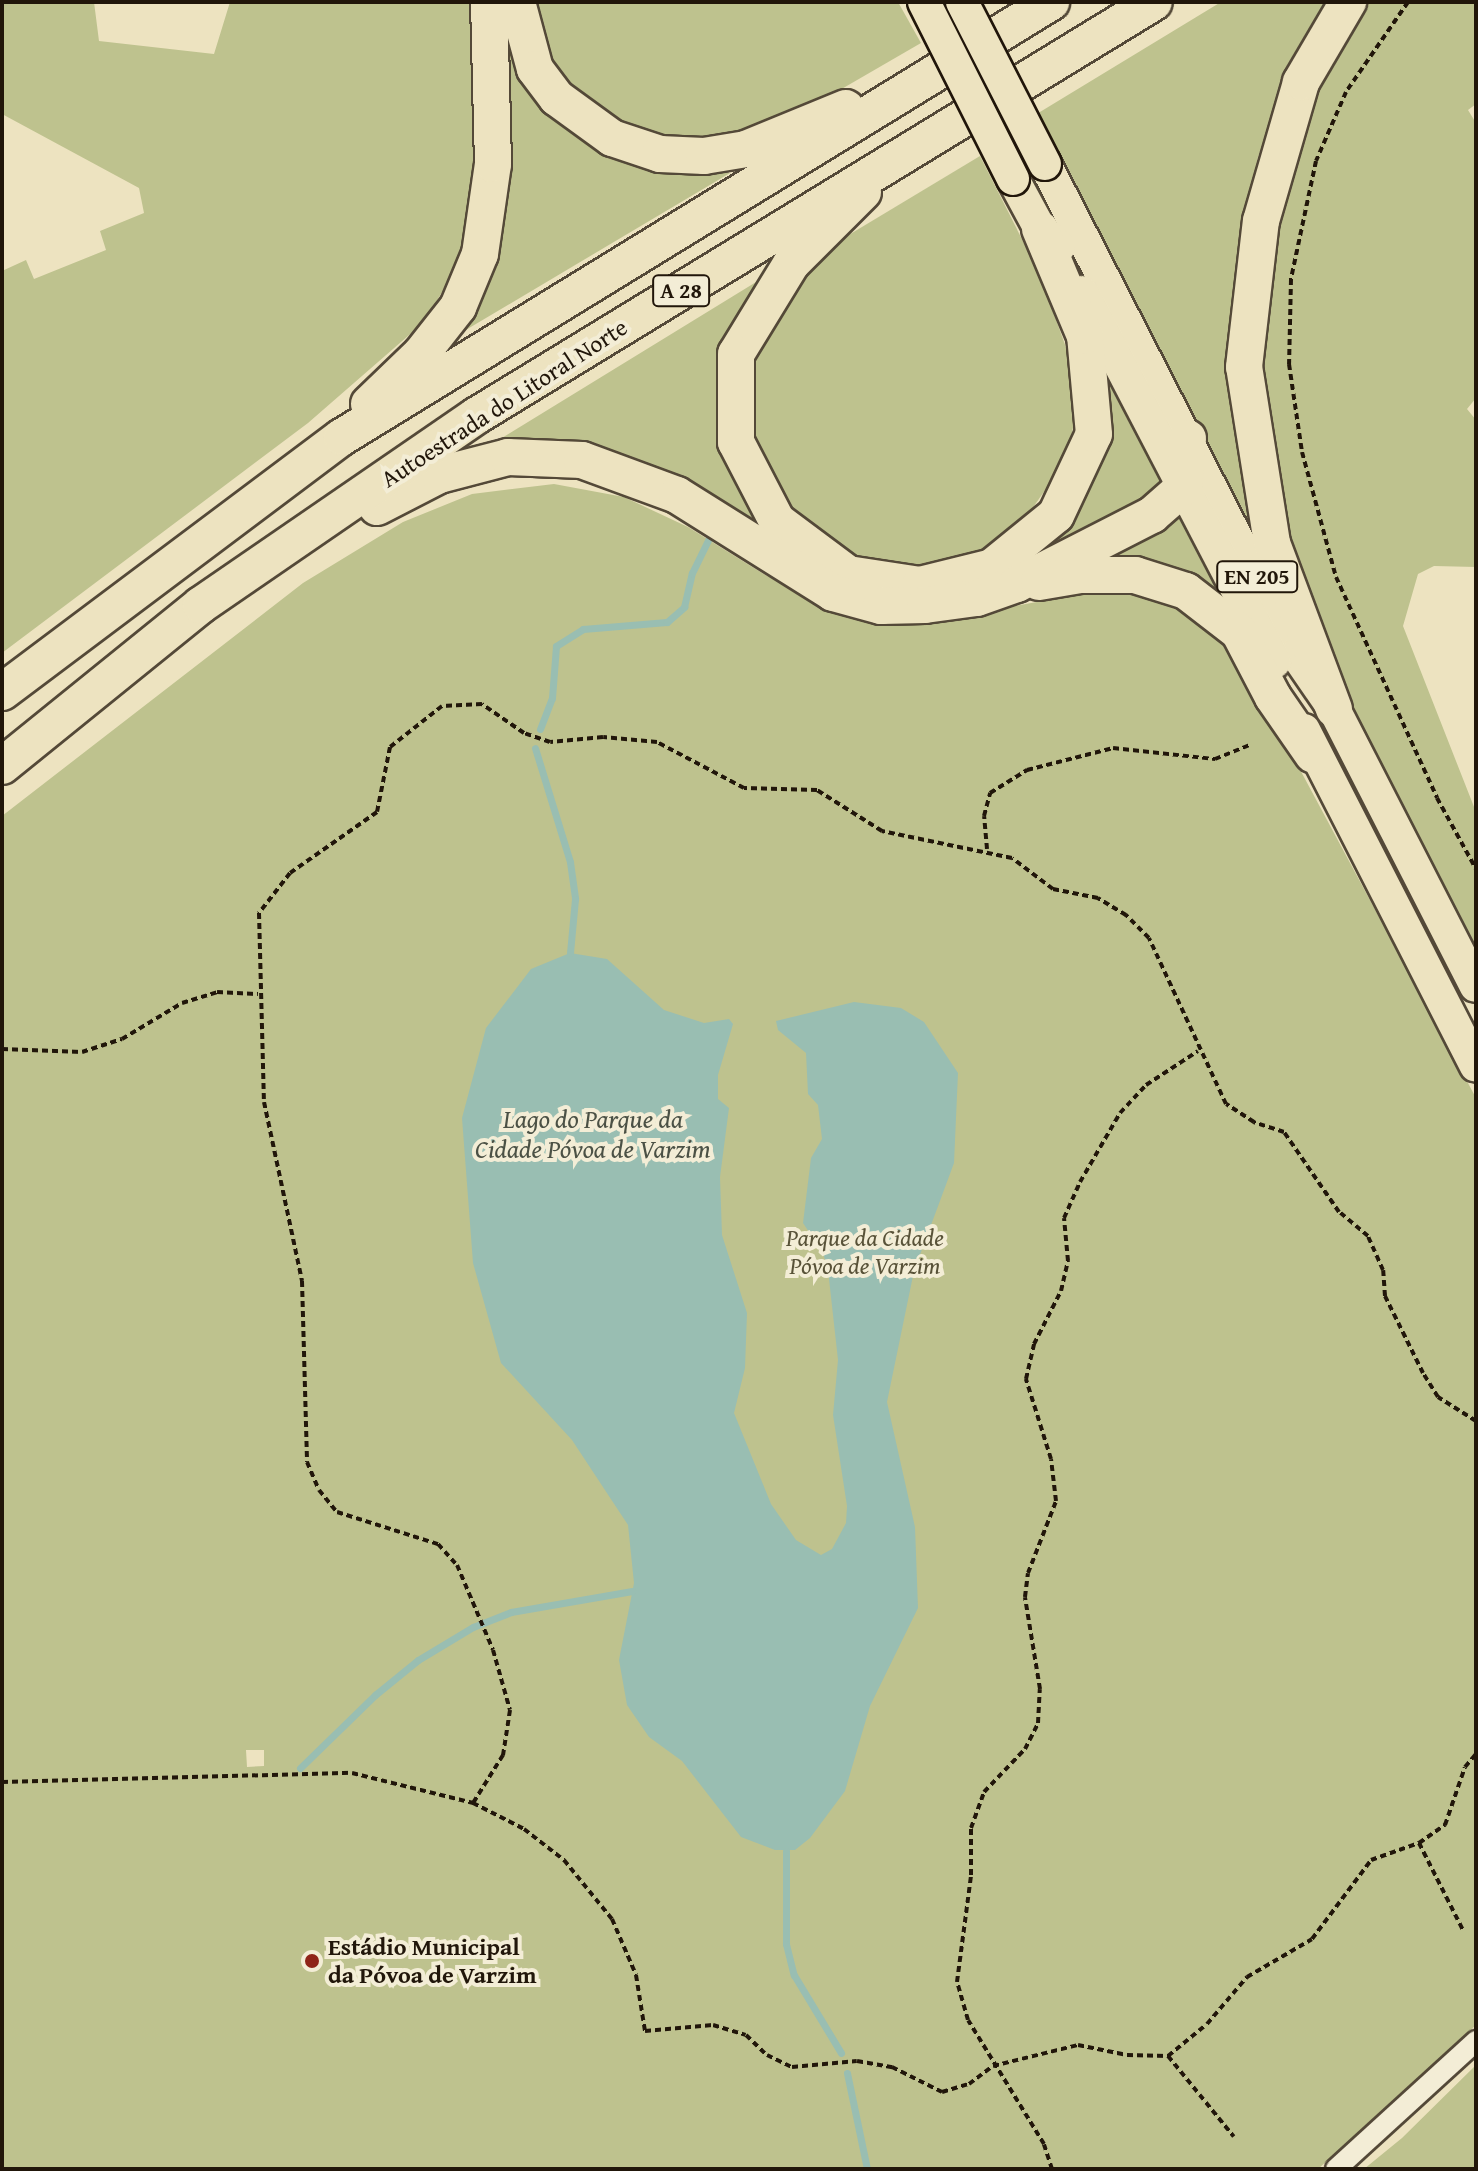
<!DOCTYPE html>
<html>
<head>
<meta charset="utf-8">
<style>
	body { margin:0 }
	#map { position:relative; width:1478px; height:2171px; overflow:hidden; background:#ede3c0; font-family:"Gentium Book Plus",serif }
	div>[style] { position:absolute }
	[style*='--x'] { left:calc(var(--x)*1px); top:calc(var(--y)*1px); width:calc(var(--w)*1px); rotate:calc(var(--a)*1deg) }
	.green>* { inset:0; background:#bec28e }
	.water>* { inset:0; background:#99beb2 }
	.stream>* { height:7px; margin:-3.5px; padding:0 3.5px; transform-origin:3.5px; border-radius:3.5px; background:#99beb2 }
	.path>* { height:4px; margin-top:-2px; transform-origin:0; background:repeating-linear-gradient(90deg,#21160a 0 6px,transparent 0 10px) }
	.roads { filter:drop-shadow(2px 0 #544938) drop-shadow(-2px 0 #544938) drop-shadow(0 2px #544938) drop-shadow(0 -2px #544938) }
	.street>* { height:20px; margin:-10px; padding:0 10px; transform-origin:10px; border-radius:10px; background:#f3edd6 }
	.primary>* { height:32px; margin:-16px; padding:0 16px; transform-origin:16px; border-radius:16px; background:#ede3c0 }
	.highway>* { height:36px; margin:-18px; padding:0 18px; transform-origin:18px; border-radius:18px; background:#ede3c0 }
	.bridges { filter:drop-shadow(2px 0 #21160a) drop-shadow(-2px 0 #21160a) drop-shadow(0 2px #21160a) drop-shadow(0 -2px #21160a) }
	.primary-bridge>* { height:32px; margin:-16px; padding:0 16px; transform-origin:16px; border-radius:16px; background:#ede3c0 }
	.dots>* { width:22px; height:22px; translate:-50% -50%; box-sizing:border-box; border:4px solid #f3edd6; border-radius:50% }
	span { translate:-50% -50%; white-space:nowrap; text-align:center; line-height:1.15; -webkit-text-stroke:8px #f3edd6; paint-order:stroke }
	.shield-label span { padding:2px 6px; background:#f3edd6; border:2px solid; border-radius:6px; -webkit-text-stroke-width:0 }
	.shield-label { font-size:22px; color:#21160a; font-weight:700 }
	.street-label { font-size:24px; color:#21160a }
	.park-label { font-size:24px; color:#585238; font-style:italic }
	.poi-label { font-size:24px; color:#21160a; font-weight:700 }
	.left { translate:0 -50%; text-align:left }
	.water-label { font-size:26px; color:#4b5145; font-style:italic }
	.frame { position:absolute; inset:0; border:4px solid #21160a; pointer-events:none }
</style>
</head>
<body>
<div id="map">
	<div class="green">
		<i style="clip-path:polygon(2px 2px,94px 2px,99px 41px,214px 54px,230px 2px,476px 2px,478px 127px,466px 252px,424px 322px,308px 423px,2px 653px,2px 271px,26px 260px,34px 279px,106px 250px,100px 231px,144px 213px,139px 188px,2px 114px)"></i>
		<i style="clip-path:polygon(533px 2px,898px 2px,921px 43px,776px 127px,734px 139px,672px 141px,596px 112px,559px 74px,540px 36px)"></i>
		<i style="clip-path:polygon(1221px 2px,1330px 2px,1294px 64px,1258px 157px,1237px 257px,1231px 338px,1239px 455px,1262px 556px,1035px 115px)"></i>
		<i style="clip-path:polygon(1359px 2px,1476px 2px,1476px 104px,1468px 110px,1476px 123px,1476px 398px,1467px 409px,1476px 420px,1476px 567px,1434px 566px,1418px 574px,1403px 626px,1476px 812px,1476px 953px,1350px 702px,1289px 552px,1257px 352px,1264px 270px,1300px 119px)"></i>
		<i style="clip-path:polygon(499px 25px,607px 153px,664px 171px,730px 173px,459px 334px)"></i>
		<i style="clip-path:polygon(980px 156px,1040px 275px,1073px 367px,1075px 417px,1067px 459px,1022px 523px,982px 552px,933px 566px,897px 569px,862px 562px,785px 507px,754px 448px,751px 371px,764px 328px,783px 293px,837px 242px)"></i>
		<i style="clip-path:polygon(761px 279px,740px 314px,721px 367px,721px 433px,729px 467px,766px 530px,828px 576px,878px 593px,928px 594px,980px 583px,1038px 553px,1078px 506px,1094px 467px,1106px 377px,1164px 484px,1158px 496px,1139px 515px,991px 582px,952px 594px,904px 598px,877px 596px,826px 578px,664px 476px,579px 451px,493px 448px,492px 444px)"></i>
		<i style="clip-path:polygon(evenodd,554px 484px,624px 497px,688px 527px,767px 576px,855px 615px,931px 621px,1120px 587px,1183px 606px,1230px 639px,1476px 1098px,1476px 2025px,1318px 2169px,2px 2169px,2px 816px,303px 583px,403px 522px,472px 494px,554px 484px,246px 1750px,264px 1750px,264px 1766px,247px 1767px,246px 1750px)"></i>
		<i style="clip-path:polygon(1178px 511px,1221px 596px,1097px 556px)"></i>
		<i style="clip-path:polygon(1476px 2065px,1476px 2169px,1364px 2169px,1402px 2138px)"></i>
	</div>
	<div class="water">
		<i style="clip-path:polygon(570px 953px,607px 959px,664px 1010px,704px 1023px,729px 1019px,733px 1024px,718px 1075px,718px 1099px,729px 1108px,720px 1177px,722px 1235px,747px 1313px,745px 1368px,734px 1413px,771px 1504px,796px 1540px,821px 1555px,832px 1549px,846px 1523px,847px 1506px,833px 1415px,838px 1360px,828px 1270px,823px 1253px,803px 1223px,811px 1158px,822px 1139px,818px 1105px,808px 1094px,806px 1053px,778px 1030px,776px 1021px,854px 1002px,901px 1008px,924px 1022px,958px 1073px,954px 1163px,914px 1271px,887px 1402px,915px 1527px,918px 1608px,870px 1706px,845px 1791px,810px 1838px,795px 1850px,775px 1850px,741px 1837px,682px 1761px,649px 1737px,627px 1705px,619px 1660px,634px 1583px,628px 1525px,572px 1440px,501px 1363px,473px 1263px,462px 1118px,486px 1028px,531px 969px)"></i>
	</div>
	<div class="stream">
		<i style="--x:540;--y:729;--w:33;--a:-69"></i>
		<i style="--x:552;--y:698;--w:52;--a:-85.6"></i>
		<i style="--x:556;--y:646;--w:32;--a:-32"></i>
		<i style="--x:583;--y:629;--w:84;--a:-4.8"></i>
		<i style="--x:667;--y:622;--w:23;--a:-41"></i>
		<i style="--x:684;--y:607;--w:35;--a:-77"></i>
		<i style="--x:692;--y:573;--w:37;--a:-64"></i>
		<i style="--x:535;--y:748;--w:119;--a:72.9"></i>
		<i style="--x:570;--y:862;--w:37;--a:82"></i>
		<i style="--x:575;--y:899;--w:54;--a:95.3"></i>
		<i style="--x:300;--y:1768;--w:105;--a:-44.2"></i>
		<i style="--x:375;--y:1695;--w:55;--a:-39.1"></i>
		<i style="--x:418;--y:1660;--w:64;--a:-31"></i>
		<i style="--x:473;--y:1627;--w:41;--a:-21.5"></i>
		<i style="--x:511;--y:1612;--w:123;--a:-9.8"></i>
		<i style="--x:786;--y:1851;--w:93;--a:90"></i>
		<i style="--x:786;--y:1944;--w:32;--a:76"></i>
		<i style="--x:794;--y:1975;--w:91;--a:58.9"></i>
		<i style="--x:847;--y:2073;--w:98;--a:78.2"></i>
	</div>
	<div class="path">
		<i style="--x:1408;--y:2;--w:109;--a:124.6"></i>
		<i style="--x:1346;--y:92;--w:75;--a:113.5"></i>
		<i style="--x:1316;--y:161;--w:121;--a:102"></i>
		<i style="--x:1291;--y:279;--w:85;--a:91.3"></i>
		<i style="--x:1289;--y:364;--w:89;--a:81.6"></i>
		<i style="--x:1302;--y:452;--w:130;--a:74.8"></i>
		<i style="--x:1336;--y:577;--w:243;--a:65.4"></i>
		<i style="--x:1437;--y:798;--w:81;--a:61.2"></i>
		<i style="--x:987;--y:849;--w:33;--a:-95"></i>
		<i style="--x:984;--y:816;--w:24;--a:-75"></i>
		<i style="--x:990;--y:793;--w:44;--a:-31.9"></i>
		<i style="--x:1027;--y:770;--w:89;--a:-14.3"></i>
		<i style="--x:1113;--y:748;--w:103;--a:6.2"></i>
		<i style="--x:1215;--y:759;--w:38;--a:-22"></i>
		<i style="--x:2;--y:1049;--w:80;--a:2.1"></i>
		<i style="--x:82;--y:1052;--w:42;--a:-18"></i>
		<i style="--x:122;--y:1039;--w:70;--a:-31"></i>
		<i style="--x:182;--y:1003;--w:37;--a:-17"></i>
		<i style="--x:217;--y:992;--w:41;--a:2.8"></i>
		<i style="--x:1476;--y:1421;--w:45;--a:-147.7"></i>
		<i style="--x:1438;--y:1397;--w:28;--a:-122"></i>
		<i style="--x:1423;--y:1373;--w:86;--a:-116.3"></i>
		<i style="--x:1385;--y:1296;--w:26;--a:-94"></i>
		<i style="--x:1383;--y:1270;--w:37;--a:-114"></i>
		<i style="--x:1368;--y:1236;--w:38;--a:-140"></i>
		<i style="--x:1339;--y:1212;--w:97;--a:-124.5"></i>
		<i style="--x:1284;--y:1132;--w:32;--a:-162"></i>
		<i style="--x:1254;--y:1122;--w:33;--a:-147"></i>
		<i style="--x:1226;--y:1104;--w:183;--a:-114.9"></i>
		<i style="--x:1149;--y:938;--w:33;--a:-135"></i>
		<i style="--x:1126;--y:915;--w:33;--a:-149"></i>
		<i style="--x:1098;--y:898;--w:46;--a:-168.7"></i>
		<i style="--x:1053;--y:889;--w:51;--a:-142.9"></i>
		<i style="--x:1012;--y:858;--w:133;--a:-168.3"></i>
		<i style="--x:882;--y:831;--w:77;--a:-147.8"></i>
		<i style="--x:817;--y:790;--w:73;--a:-178.4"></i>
		<i style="--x:744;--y:788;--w:98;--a:-152.1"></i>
		<i style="--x:657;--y:742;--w:54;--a:-174.7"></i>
		<i style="--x:603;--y:737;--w:53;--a:174.6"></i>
		<i style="--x:550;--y:742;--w:28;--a:-161"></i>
		<i style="--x:524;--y:733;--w:51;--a:-145.4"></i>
		<i style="--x:482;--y:704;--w:40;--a:177.1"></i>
		<i style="--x:442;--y:706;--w:66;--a:141.7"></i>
		<i style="--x:390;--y:747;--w:66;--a:101.3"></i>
		<i style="--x:377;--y:812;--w:106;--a:145"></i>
		<i style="--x:290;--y:873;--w:51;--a:127.8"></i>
		<i style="--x:259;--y:913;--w:189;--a:88.5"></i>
		<i style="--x:264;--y:1102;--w:183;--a:78"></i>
		<i style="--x:302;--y:1281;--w:181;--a:88.4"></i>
		<i style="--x:307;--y:1462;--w:30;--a:67"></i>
		<i style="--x:319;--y:1490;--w:28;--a:51"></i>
		<i style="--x:337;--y:1512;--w:106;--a:17.6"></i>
		<i style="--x:438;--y:1544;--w:28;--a:48"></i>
		<i style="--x:457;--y:1565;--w:92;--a:67"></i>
		<i style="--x:493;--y:1650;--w:62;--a:74.2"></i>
		<i style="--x:510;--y:1710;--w:46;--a:98.8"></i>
		<i style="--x:503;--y:1755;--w:57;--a:122"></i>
		<i style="--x:473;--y:1803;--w:57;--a:27"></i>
		<i style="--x:524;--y:1829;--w:51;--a:37.8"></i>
		<i style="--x:564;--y:1860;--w:76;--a:50.9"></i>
		<i style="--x:612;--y:1919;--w:61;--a:66.8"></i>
		<i style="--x:636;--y:1975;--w:57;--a:80.9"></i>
		<i style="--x:645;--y:2031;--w:68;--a:-5"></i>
		<i style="--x:713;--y:2025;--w:34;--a:17"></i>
		<i style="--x:746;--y:2035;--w:29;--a:44"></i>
		<i style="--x:767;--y:2055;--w:28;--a:26"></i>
		<i style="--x:792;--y:2067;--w:65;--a:-5.3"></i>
		<i style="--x:857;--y:2061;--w:36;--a:10"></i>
		<i style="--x:892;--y:2067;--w:56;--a:26.6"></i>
		<i style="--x:942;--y:2092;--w:28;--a:-17"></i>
		<i style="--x:969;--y:2084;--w:30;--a:-37"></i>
		<i style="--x:993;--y:2066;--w:88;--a:-13.9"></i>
		<i style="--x:1078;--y:2045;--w:50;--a:11.5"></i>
		<i style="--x:1127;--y:2055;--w:41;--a:1.4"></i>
		<i style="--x:1168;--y:2056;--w:50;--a:-39.4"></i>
		<i style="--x:1207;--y:2024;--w:62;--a:-49.6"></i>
		<i style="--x:1247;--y:1977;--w:75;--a:-30.3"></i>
		<i style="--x:1312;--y:1939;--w:99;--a:-53.2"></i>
		<i style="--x:1371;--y:1860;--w:51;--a:-19.5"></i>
		<i style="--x:1419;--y:1843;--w:32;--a:-35"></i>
		<i style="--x:1445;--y:1825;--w:61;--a:-71"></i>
		<i style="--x:1465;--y:1767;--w:17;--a:-50"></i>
		<i style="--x:2;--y:1782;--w:350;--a:-1.5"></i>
		<i style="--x:352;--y:1773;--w:125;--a:13.9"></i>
		<i style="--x:1419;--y:1843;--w:97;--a:63.2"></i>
		<i style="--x:1168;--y:2056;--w:104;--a:50.8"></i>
		<i style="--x:1052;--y:2169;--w:26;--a:-108"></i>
		<i style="--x:1044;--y:2144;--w:145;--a:-121.5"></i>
		<i style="--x:968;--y:2020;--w:40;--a:-106"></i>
		<i style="--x:957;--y:1982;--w:108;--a:-82.5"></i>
		<i style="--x:971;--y:1875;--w:47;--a:-90"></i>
		<i style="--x:971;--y:1828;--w:38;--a:-70"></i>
		<i style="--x:984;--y:1792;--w:59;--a:-46.4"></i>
		<i style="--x:1025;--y:1749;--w:29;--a:-63"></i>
		<i style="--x:1038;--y:1723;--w:34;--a:-87"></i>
		<i style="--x:1040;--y:1689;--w:93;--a:-99.3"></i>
		<i style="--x:1025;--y:1597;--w:24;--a:-83"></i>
		<i style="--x:1028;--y:1573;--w:77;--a:-68.7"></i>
		<i style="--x:1056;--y:1501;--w:42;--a:-96.8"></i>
		<i style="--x:1051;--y:1459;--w:84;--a:-107.4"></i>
		<i style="--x:1026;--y:1379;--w:36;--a:-77"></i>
		<i style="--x:1034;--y:1344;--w:59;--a:-63"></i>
		<i style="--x:1061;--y:1291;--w:31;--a:-77"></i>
		<i style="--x:1068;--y:1261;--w:43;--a:-95.3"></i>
		<i style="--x:1064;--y:1218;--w:39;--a:-66"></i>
		<i style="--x:1080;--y:1182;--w:80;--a:-59.9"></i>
		<i style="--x:1120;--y:1113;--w:38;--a:-47"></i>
		<i style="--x:1146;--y:1085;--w:62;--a:-33.2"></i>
	</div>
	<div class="roads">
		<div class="street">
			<i style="--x:1336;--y:2169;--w:190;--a:-42.4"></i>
		</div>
		<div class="primary">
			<i style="--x:1045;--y:164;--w:551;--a:62.88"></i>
			<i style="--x:1296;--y:654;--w:67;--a:55.4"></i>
			<i style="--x:1334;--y:709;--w:311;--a:62.9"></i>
			<i style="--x:1013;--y:179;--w:57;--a:61.6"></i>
			<i style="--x:1040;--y:229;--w:26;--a:43"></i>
			<i style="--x:1082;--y:292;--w:417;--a:62.5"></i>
			<i style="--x:1304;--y:730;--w:377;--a:62.9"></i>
		</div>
		<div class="highway">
			<i style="--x:517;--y:2;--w:69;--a:75"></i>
			<i style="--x:535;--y:69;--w:36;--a:53"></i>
			<i style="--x:557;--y:98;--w:68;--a:36"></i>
			<i style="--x:612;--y:138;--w:51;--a:18.4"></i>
			<i style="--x:660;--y:154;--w:44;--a:2.6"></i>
			<i style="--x:704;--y:156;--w:43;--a:-9.5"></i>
			<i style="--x:746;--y:149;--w:108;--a:-22.3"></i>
			<i style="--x:863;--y:192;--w:102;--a:135"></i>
			<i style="--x:791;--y:264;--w:105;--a:121.4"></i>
			<i style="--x:736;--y:354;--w:88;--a:90"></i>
			<i style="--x:736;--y:442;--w:89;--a:62.6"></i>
			<i style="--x:777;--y:521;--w:89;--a:36.7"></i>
			<i style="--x:848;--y:574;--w:73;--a:8.7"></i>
			<i style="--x:920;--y:585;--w:74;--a:-14"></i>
			<i style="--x:992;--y:567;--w:82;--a:-39.1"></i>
			<i style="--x:1056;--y:515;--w:89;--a:-64.9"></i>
			<i style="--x:1094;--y:434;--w:98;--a:-95.2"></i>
			<i style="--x:1085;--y:336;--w:116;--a:-112.8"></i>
			<i style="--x:369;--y:404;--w:72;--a:-43.9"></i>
			<i style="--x:421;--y:354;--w:60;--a:-51.8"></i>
			<i style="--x:458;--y:307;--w:57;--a:-67.5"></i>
			<i style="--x:480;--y:254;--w:91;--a:-81.8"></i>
			<i style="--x:493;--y:164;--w:162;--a:-91.4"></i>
			<i style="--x:377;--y:507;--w:70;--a:-27.3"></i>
			<i style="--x:439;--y:475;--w:71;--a:-14.6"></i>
			<i style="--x:508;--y:457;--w:74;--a:2.3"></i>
			<i style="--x:582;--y:460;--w:101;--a:20.2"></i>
			<i style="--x:677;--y:495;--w:184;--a:32.1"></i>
			<i style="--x:833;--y:593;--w:50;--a:15.2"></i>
			<i style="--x:881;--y:606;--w:44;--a:-1.3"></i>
			<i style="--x:925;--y:605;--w:52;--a:-7.7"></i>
			<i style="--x:977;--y:598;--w:42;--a:-19.3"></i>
			<i style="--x:1017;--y:584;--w:152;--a:-27.1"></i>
			<i style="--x:1152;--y:515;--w:43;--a:-41.2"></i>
			<i style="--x:1184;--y:487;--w:49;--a:-85.3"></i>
			<i style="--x:1039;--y:582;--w:42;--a:-9.7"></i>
			<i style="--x:1080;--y:575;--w:55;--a:0"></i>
			<i style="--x:1135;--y:575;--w:53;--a:17.4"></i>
			<i style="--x:1186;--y:591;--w:67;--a:37.7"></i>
			<i style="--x:1239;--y:632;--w:73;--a:62.4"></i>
			<i style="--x:1273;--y:697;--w:70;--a:55.4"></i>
			<i style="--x:2;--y:692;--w:425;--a:-36.9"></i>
			<i style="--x:342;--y:437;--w:832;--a:-31.53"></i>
			<i style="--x:1334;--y:709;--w:177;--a:-110.5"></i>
			<i style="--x:1272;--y:543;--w:178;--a:-99"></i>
			<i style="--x:1244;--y:367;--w:147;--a:-83.4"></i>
			<i style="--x:1261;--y:221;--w:145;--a:-73.9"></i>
			<i style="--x:1301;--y:82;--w:93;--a:-59.6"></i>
			<i style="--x:2;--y:766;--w:256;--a:-39"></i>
			<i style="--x:201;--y:605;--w:334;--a:-34.5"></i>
			<i style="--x:476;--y:416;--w:794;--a:-31.41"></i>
		</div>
	</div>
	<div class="bridges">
		<div class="primary-bridge">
			<i style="--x:924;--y:2;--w:198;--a:63.3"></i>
			<i style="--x:962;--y:2;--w:182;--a:62.9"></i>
		</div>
	</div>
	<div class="dots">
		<i style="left:312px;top:1961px;background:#8f2418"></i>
	</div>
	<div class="shield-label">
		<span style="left:681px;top:291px">A 28</span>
		<span style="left:1257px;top:577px">EN 205</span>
	</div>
	<div class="street-label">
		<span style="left:504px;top:403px;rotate:-33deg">Autoestrada do Litoral Norte</span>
	</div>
	<div class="park-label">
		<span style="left:865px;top:1252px">Parque da Cidade<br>Póvoa de Varzim</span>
	</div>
	<div class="poi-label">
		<span class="left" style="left:328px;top:1961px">Estádio Municipal<br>da Póvoa de Varzim</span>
	</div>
	<div class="water-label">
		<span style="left:593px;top:1134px">Lago do Parque da<br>Cidade Póvoa de Varzim</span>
	</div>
	<div class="frame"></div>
</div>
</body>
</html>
